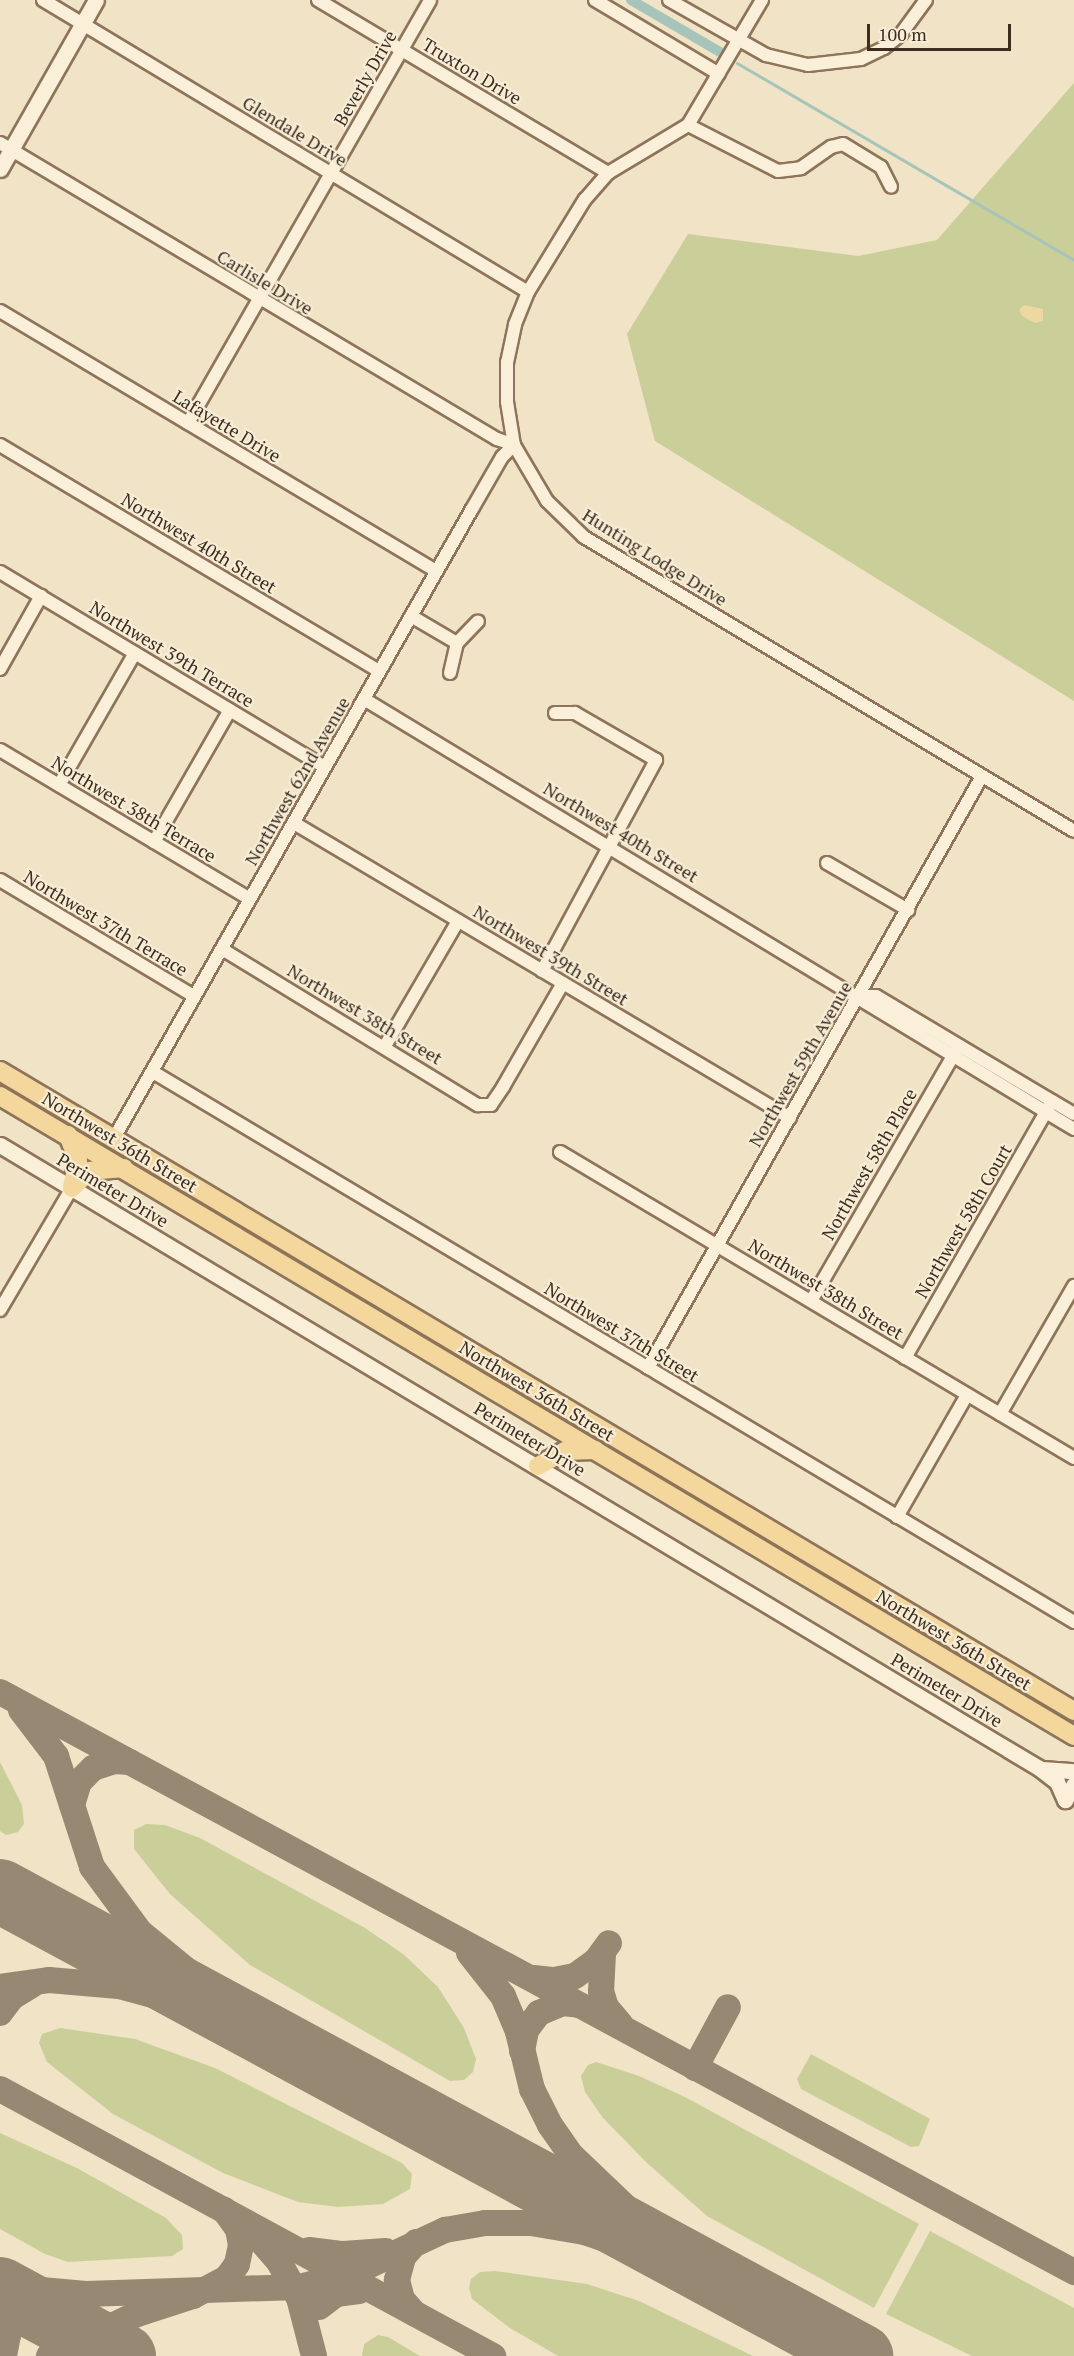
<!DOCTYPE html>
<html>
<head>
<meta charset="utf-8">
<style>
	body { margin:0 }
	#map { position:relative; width:1074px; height:2356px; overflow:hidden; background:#f0e3c6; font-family:"PT Serif",serif }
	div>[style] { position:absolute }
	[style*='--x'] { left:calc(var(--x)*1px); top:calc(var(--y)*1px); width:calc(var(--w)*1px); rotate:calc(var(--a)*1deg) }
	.green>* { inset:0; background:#cacf99 }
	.sand>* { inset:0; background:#edd8a2 }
	.stream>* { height:3px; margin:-1.5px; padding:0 1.5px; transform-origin:1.5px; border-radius:1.5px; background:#a7c4bb }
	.canal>* { height:10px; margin:-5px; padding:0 5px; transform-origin:5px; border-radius:5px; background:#a7c4bb }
	.taxiway>* { height:26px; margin:-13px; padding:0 13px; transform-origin:13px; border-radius:13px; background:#968872 }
	.runway>* { height:64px; margin:-32px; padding:0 32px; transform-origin:32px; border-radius:32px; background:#968872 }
	.roads { filter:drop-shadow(2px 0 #8d745a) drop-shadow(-2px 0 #8d745a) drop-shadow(0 2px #8d745a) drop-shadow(0 -2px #8d745a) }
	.minor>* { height:12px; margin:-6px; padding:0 6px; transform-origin:6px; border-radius:6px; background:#faf0da }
	.tertiary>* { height:15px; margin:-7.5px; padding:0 7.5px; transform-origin:7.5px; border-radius:7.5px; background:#faf0da }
	.primary>* { height:18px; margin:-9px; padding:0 9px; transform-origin:9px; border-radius:9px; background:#f4d79d }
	span { translate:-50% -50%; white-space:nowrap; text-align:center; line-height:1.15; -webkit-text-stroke:4.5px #f7edd6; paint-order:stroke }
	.street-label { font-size:18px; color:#3c2d1f }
	.scale { position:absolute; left:867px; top:24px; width:144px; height:27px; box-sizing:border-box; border:3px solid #3c2d1f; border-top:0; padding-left:8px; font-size:18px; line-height:21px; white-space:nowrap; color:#3c2d1f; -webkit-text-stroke:4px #f7edd6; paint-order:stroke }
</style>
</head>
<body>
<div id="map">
	<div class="green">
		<i style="clip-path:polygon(1074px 83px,1074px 701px,655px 441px,627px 334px,688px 234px,858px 256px,937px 240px)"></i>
		<i style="clip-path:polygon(0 1762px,22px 1805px,24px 1824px,18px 1832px,6px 1835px,0 1831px)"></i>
		<i style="clip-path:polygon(146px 1824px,165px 1825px,200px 1838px,365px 1928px,403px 1954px,438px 1987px,464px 2028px,476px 2059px,473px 2072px,464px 2080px,450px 2081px,250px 1965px,170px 1894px,134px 1849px,134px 1830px)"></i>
		<i style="clip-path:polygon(60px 2028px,135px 2039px,215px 2068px,402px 2163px,412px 2174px,410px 2189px,383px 2204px,338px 2207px,298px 2202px,223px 2173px,113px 2114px,47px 2062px,39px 2043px,42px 2034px)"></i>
		<i style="clip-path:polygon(811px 2054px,930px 2119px,919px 2146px,911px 2147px,801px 2089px,797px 2079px)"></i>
		<i style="clip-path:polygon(596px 2062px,639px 2076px,685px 2097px,919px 2224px,874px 2308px,707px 2216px,647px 2163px,603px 2118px,585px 2092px,581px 2076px,588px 2065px)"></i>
		<i style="clip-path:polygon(0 2133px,77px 2168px,166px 2218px,182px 2235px,183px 2249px,172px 2256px,68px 2262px,45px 2254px,0 2229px)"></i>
		<i style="clip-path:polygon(930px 2231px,1074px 2308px,1074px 2356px,972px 2356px,886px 2314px)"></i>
		<i style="clip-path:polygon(495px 2271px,587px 2284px,639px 2301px,753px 2356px,558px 2356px,510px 2328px,472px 2299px,469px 2288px,471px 2279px,480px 2272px)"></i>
		<i style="clip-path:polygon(378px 2335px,388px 2337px,420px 2356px,362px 2356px,364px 2344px)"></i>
	</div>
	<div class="sand">
		<i style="clip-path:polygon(1024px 305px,1043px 309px,1043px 321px,1035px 323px,1022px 316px,1019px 310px)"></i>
	</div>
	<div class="stream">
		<i style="--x:737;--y:63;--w:390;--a:30.3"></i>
	</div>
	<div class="canal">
		<i style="--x:631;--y:0;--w:103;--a:30.3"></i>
	</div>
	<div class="taxiway">
		<i style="--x:0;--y:1692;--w:1221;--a:28.37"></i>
		<i style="--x:21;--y:1710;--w:58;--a:52.7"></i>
		<i style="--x:56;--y:1756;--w:117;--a:72"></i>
		<i style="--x:92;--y:1867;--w:81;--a:53.6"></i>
		<i style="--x:140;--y:1932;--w:99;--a:39.3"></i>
		<i style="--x:217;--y:1995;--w:192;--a:31.8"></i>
		<i style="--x:72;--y:1805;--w:24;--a:-73"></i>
		<i style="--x:79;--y:1782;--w:20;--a:-45"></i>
		<i style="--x:93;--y:1768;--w:22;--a:-18"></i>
		<i style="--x:114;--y:1761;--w:16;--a:4"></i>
		<i style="--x:0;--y:1884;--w:100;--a:31.9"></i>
		<i style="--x:469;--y:1953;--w:55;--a:51.7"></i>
		<i style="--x:503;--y:1996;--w:39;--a:67"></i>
		<i style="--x:518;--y:2032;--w:59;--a:76.2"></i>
		<i style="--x:532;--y:2089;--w:40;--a:63.4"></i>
		<i style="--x:550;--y:2125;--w:38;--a:55"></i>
		<i style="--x:572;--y:2156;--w:88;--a:43.6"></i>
		<i style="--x:636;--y:2217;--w:99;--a:33"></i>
		<i style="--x:603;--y:1954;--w:37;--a:93"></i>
		<i style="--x:601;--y:1991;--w:17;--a:73"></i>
		<i style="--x:606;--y:2007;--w:23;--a:50"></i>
		<i style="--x:534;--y:1978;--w:20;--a:6"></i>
		<i style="--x:554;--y:1980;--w:21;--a:-11"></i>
		<i style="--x:575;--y:1976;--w:26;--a:-36"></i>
		<i style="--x:596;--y:1961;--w:22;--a:-54"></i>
		<i style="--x:0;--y:1987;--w:49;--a:-8.1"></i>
		<i style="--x:49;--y:1980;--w:70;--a:4.9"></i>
		<i style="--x:119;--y:1986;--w:47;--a:14.9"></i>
		<i style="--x:164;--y:1998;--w:101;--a:23.3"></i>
		<i style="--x:0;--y:2013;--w:20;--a:-53"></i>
		<i style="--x:12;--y:1997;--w:23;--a:-31"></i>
		<i style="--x:522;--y:2051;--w:21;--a:-79"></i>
		<i style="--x:526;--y:2030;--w:21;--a:-53"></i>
		<i style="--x:539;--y:2013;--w:26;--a:-23"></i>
		<i style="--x:563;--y:2003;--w:16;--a:7"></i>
		<i style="--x:695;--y:2068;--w:69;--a:-61.6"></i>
		<i style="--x:0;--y:2089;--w:561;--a:28.44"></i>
		<i style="--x:255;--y:2234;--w:35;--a:49"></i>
		<i style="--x:278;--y:2260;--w:43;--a:61.1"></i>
		<i style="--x:299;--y:2298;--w:60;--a:75.5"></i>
		<i style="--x:309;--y:2250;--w:34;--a:7"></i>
		<i style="--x:343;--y:2254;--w:43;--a:-4"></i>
		<i style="--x:0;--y:2279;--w:42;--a:15"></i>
		<i style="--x:41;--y:2290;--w:45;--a:5.1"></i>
		<i style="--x:86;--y:2294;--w:213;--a:-1.9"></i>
		<i style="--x:299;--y:2287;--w:56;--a:-14.5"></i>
		<i style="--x:353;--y:2273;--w:102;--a:-25.1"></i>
		<i style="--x:445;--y:2230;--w:41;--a:-9.9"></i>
		<i style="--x:485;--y:2223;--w:46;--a:0"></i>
		<i style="--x:531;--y:2223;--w:54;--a:9.6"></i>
		<i style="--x:584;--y:2232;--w:63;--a:18.4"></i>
		<i style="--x:644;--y:2252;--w:199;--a:25"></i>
		<i style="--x:0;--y:2303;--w:33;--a:76"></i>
		<i style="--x:8;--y:2335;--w:21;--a:101"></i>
		<i style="--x:319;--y:2307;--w:21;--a:-37"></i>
		<i style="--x:336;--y:2294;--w:23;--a:-7"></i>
		<i style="--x:414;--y:2313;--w:18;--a:-131"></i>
		<i style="--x:402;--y:2299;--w:20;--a:-105"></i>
		<i style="--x:397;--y:2280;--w:24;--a:-75"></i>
		<i style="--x:403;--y:2257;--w:20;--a:-49"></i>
		<i style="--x:49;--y:2356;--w:98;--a:-25.5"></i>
		<i style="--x:137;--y:2314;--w:59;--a:-17.8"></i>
		<i style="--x:193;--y:2296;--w:38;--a:-28"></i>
		<i style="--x:227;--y:2278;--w:17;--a:-54"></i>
		<i style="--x:237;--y:2264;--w:19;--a:-78"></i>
		<i style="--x:241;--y:2245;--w:16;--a:-101"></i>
		<i style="--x:238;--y:2229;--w:24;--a:-126"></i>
	</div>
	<div class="runway">
		<i style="--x:0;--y:1891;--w:979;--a:28.37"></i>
		<i style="--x:0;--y:2289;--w:141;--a:28.4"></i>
	</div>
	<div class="roads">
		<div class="minor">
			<i style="--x:43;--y:0;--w:566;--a:31.05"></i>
			<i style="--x:318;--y:0;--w:338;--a:30.8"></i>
			<i style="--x:595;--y:0;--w:144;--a:30.8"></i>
			<i style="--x:669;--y:0;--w:112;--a:29.6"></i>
			<i style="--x:766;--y:55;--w:43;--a:13.4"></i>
			<i style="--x:808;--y:65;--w:53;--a:-6.5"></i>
			<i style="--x:861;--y:59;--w:25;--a:-26"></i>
			<i style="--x:884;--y:48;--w:22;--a:-39"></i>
			<i style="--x:901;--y:34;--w:42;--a:-53.7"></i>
			<i style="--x:762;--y:0;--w:145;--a:120.6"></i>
			<i style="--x:688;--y:125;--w:93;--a:149"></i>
			<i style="--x:608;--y:173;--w:35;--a:131"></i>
			<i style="--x:585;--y:199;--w:109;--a:121.5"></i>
			<i style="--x:528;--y:292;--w:35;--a:112"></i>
			<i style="--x:515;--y:325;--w:38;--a:102"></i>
			<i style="--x:507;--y:362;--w:40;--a:90"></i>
			<i style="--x:507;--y:402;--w:44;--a:80.8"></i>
			<i style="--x:514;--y:445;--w:65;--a:59.5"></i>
			<i style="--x:547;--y:501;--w:52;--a:44.2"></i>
			<i style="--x:584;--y:537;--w:571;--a:30.96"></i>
			<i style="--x:688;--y:125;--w:101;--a:27.1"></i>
			<i style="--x:778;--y:171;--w:23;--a:-7"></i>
			<i style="--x:801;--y:168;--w:37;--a:-35"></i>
			<i style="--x:831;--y:147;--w:12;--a:-14"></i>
			<i style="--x:843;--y:144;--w:44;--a:31.2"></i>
			<i style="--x:881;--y:167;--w:22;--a:63"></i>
			<i style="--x:0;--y:143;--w:578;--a:30.78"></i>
			<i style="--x:497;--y:439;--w:18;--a:19"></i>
			<i style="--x:514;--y:445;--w:17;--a:135"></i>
			<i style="--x:502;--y:457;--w:60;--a:120"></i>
			<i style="--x:472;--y:509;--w:724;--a:119.65"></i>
			<i style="--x:0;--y:311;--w:508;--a:30.81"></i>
			<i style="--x:188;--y:423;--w:487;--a:-60.2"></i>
			<i style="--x:0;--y:445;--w:441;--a:30.8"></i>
			<i style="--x:0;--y:572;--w:379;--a:31"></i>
			<i style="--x:411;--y:616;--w:53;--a:30.4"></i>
			<i style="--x:0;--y:669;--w:84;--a:-60.7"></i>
			<i style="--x:450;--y:673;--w:31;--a:-77"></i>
			<i style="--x:457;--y:643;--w:30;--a:-46"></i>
			<i style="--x:364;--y:699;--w:830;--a:31.2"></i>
			<i style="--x:0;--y:750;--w:291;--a:30.8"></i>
			<i style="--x:59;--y:785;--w:152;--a:-60.1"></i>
			<i style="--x:294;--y:823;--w:577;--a:30.74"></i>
			<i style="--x:154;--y:842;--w:152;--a:-60.1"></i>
			<i style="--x:827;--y:863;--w:94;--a:30.1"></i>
			<i style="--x:0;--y:880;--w:226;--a:30.9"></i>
			<i style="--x:222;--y:949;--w:300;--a:31.4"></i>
			<i style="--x:478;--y:1105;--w:13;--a:0"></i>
			<i style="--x:491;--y:1105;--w:22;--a:-56"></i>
			<i style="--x:503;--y:1087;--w:120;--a:-60"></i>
			<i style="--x:542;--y:971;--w:240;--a:-61.6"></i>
			<i style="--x:656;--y:760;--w:94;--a:-149.9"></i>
			<i style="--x:575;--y:713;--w:20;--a:180"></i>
			<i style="--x:860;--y:996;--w:16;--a:0"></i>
			<i style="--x:876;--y:996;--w:230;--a:30.8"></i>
			<i style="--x:385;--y:1046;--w:145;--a:-59.7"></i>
			<i style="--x:153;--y:1072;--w:1073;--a:30.84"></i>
			<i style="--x:560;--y:1152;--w:598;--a:30.77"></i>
			<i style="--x:811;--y:1301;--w:295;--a:-59.9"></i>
			<i style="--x:0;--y:1310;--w:142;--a:-59.5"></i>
			<i style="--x:905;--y:1358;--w:296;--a:-60.2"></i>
			<i style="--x:648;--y:1368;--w:680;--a:-60.57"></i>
			<i style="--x:1000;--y:1414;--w:148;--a:-60"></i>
			<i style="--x:897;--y:1517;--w:141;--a:-60.2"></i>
		</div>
		<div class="tertiary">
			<i style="--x:0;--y:169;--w:194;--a:-60.4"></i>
			<i style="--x:0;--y:1145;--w:1211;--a:30.95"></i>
			<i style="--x:1039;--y:1768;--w:23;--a:38"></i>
			<i style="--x:1057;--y:1782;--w:20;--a:66"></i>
			<i style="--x:1042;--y:1769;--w:32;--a:4"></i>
			<i style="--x:1065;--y:1800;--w:18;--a:-61"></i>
		</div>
		<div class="primary">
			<i style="--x:0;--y:1071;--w:1250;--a:30.79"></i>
			<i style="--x:0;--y:1096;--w:1250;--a:30.79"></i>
			<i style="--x:68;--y:1135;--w:28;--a:69"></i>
			<i style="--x:78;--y:1161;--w:27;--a:103"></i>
			<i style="--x:72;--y:1188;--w:24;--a:-45"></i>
			<i style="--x:89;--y:1171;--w:35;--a:-5"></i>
			<i style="--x:538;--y:1466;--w:31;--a:-29"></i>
			<i style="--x:565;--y:1451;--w:30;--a:-2"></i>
		</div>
	</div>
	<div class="street-label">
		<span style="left:472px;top:71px;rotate:31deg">Truxton Drive</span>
		<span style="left:365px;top:78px;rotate:-60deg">Beverly Drive</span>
		<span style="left:295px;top:131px;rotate:31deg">Glendale Drive</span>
		<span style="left:265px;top:282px;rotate:31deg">Carlisle Drive</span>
		<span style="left:227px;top:426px;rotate:31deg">Lafayette Drive</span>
		<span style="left:199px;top:543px;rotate:31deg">Northwest 40th Street</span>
		<span style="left:655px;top:557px;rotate:32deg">Hunting Lodge Drive</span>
		<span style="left:172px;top:654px;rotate:31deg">Northwest 39th Terrace</span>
		<span style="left:297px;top:781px;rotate:-60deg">Northwest 62nd Avenue</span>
		<span style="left:134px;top:809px;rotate:31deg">Northwest 38th Terrace</span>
		<span style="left:621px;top:832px;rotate:31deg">Northwest 40th Street</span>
		<span style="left:106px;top:923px;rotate:31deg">Northwest 37th Terrace</span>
		<span style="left:551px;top:955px;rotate:31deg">Northwest 39th Street</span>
		<span style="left:365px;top:1014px;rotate:31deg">Northwest 38th Street</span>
		<span style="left:800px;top:1064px;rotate:-60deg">Northwest 59th Avenue</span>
		<span style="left:120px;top:1142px;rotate:31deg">Northwest 36th Street</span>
		<span style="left:869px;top:1164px;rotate:-60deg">Northwest 58th Place</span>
		<span style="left:113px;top:1190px;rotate:31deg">Perimeter Drive</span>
		<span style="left:963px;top:1221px;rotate:-60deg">Northwest 58th Court</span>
		<span style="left:826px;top:1289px;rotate:31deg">Northwest 38th Street</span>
		<span style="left:622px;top:1332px;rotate:31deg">Northwest 37th Street</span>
		<span style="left:537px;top:1391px;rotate:31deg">Northwest 36th Street</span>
		<span style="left:530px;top:1439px;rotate:31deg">Perimeter Drive</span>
		<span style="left:954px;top:1640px;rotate:31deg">Northwest 36th Street</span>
		<span style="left:947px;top:1690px;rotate:31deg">Perimeter Drive</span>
	</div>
	<div class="scale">100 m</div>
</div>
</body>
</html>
